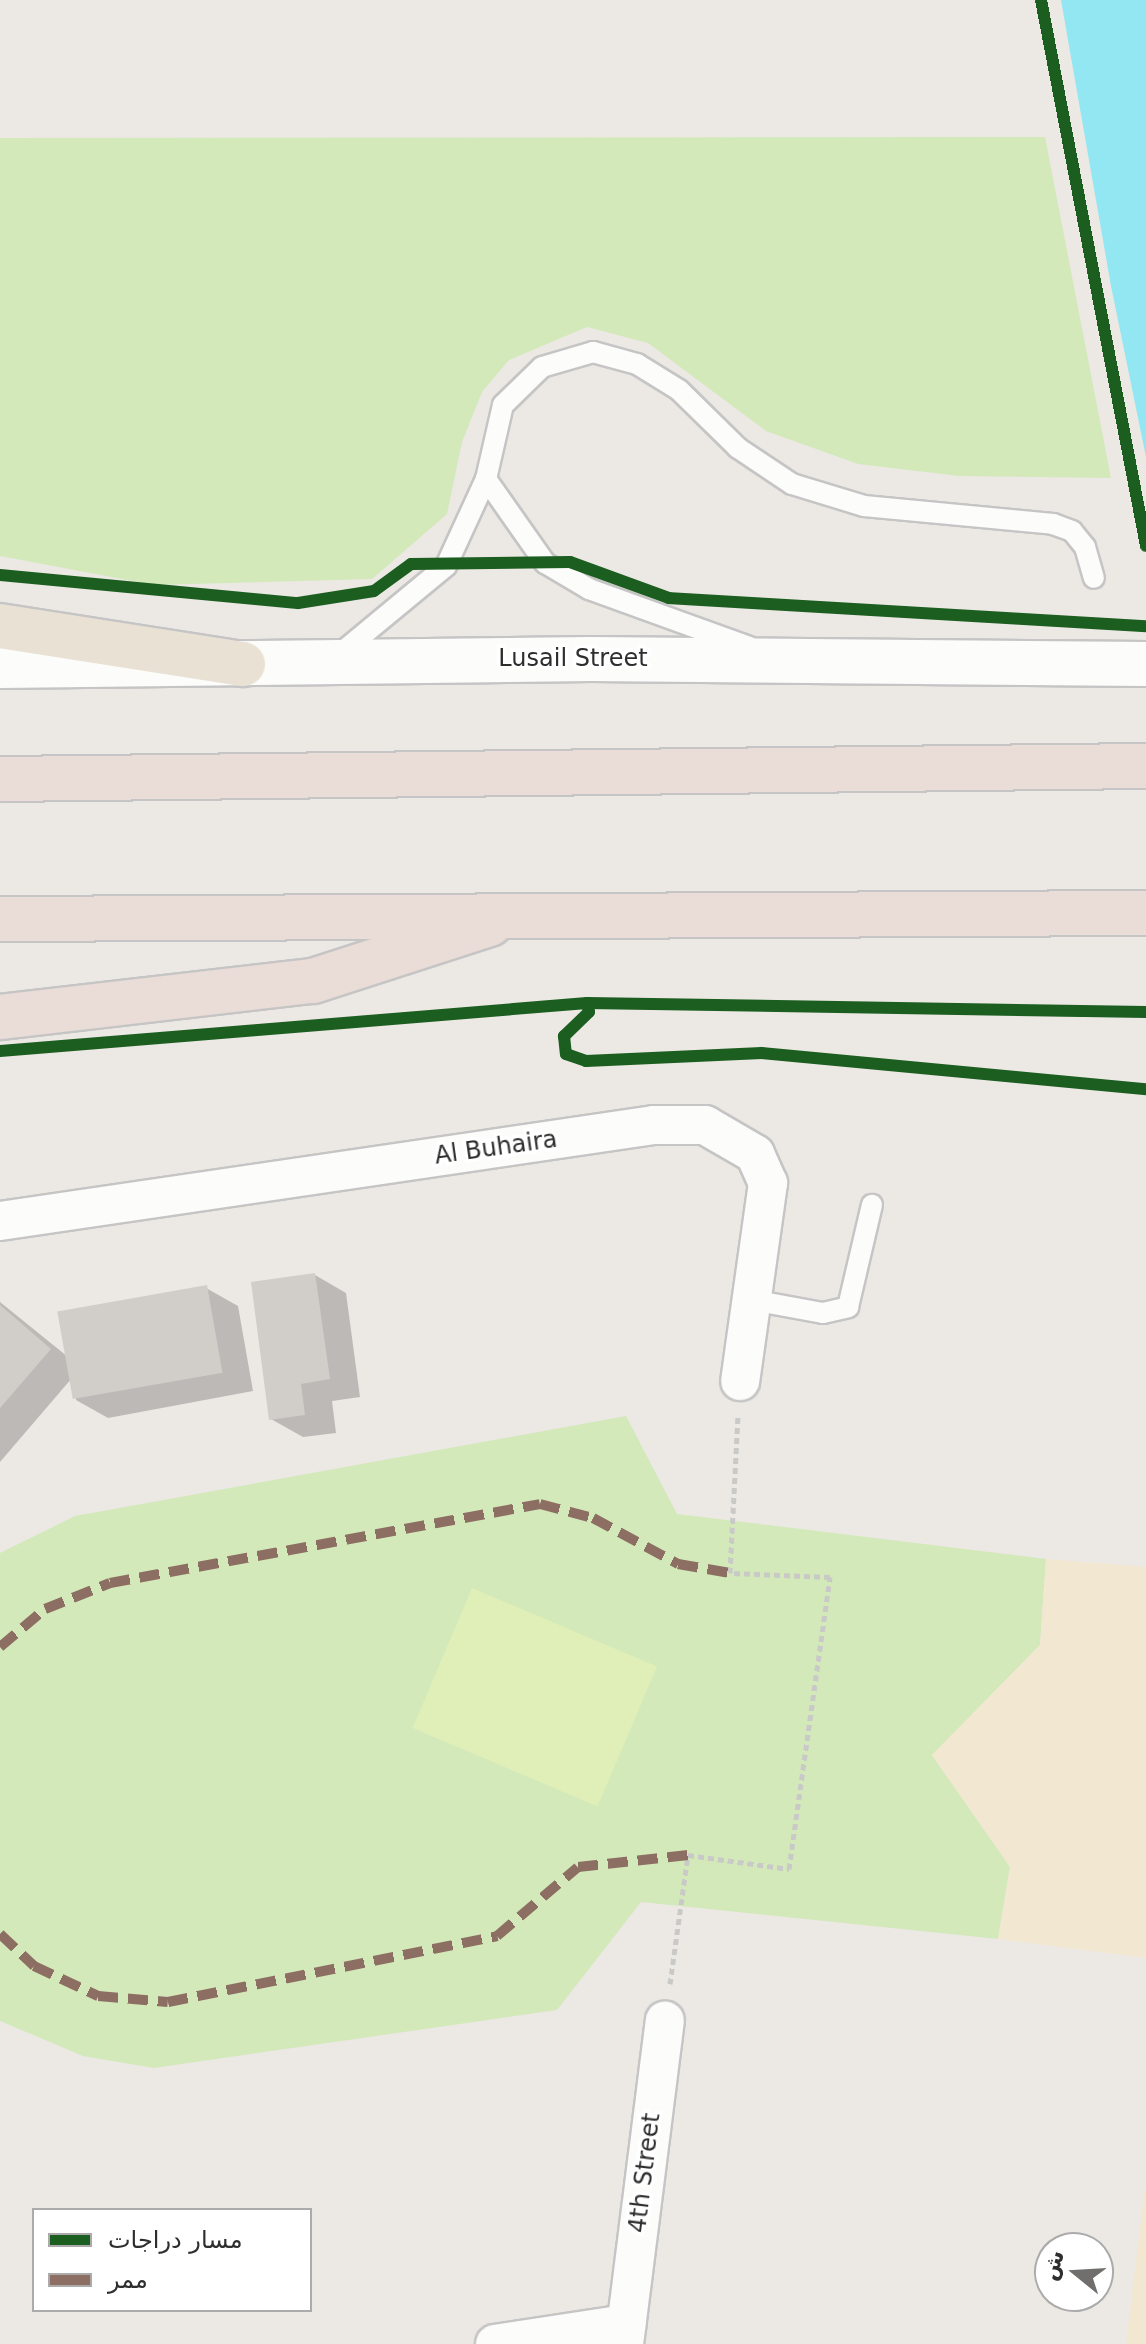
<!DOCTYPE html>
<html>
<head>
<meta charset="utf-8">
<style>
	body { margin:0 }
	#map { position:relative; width:1146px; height:2344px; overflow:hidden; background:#ece8e4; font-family:"DejaVu Sans",Vazirmatn,sans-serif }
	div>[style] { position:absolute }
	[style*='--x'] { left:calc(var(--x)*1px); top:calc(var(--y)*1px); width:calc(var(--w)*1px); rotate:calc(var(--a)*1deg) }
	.green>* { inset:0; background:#d3e9ba }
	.sand>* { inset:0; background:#f2e7d1 }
	.pitch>* { inset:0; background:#e0eeb8; transform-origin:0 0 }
	.water>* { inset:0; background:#92e7f3 }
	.shadow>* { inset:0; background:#0003 }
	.building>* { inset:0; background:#d1ceca; transform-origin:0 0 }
	.path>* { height:5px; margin-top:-2.5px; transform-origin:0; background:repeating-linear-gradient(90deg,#c9c9c8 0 6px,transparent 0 10px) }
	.roads { filter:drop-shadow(2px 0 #c6c5c5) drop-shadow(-2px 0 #c6c5c5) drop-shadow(0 2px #c6c5c5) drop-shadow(0 -2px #c6c5c5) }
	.lane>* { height:20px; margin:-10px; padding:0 10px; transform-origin:10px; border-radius:10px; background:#fcfcfb }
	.street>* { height:38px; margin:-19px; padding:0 19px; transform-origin:19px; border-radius:19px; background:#fcfcfb }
	.secondary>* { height:44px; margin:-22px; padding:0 22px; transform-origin:22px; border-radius:22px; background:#fcfcfb }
	.primary>* { height:44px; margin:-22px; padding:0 22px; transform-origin:22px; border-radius:22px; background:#e9e1d4 }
	.highway>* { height:44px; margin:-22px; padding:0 22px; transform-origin:22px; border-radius:22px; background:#eadcd6 }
	.quiet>* { height:10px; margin-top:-5px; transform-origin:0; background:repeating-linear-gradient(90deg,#8d6e63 0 20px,transparent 0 30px) }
	.cycleway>* { height:12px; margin:-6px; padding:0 6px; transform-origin:6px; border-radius:6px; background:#1b5e20 }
	span { translate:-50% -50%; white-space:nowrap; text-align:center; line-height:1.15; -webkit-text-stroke:7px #fff; paint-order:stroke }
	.street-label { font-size:24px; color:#2e2e2e }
	.legend { position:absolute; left:32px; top:2208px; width:280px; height:104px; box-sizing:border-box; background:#fff; border:2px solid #ababab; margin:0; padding:10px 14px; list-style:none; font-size:24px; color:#2e2e2e }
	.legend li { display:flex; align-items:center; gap:16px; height:40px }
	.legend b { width:40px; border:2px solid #ababab }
	.north { position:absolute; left:1034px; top:2232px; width:80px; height:80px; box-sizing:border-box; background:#fff; border:2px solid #ababab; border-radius:50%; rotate:288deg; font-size:22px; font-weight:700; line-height:32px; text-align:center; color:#2e2e2e }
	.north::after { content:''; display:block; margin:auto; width:28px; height:36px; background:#706f6e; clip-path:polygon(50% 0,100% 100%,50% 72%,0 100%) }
</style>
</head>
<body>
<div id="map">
	<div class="green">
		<i style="clip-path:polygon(1045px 137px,1111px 478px,959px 476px,858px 464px,766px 431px,648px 343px,587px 327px,509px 360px,482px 392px,462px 442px,447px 514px,372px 579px,154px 585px,0 556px,0 138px)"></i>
		<i style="clip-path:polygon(626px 1416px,677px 1514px,1046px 1559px,1040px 1645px,932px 1755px,1010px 1867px,998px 1939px,641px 1902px,557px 2010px,154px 2068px,83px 2056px,0 2021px,0 1553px,75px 1516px)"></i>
	</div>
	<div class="sand">
		<i style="clip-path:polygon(1046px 1559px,1146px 1567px,1146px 1958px,998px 1939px,1010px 1867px,932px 1755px,1040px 1645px)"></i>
		<i style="clip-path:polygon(1146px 2179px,1146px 2344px,1126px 2344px)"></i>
	</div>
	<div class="pitch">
		<i style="left:472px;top:1588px;width:201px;height:152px;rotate:23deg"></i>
	</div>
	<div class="water">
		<i style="clip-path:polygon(1061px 0,1146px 0,1146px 457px,1111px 286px)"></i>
	</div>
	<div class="shadow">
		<i style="clip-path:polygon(315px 1275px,346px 1293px,360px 1397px,332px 1401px,336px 1433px,303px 1437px,271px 1419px)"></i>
		<i style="clip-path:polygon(206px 1288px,238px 1306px,253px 1391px,108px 1418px,76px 1400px,72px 1378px,0 1462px,0 1302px,68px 1357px)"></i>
	</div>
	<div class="building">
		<i style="clip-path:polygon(315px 1273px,330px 1379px,301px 1384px,305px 1415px,269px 1420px,251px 1282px)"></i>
		<i style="left:207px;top:1285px;width:89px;height:152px;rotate:80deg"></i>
		<i style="clip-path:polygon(0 1305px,51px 1349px,0 1408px)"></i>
	</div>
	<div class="path">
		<i style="--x:670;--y:1984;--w:130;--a:-82.1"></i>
		<i style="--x:688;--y:1855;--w:102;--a:7.9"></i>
		<i style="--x:789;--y:1869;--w:295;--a:-82"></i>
		<i style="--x:830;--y:1577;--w:100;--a:-177.7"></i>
		<i style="--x:730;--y:1573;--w:156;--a:-87.1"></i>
	</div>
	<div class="roads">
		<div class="lane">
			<i style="--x:486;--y:479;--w:103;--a:54.9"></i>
			<i style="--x:545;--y:563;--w:51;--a:30.6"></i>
			<i style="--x:589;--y:589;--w:170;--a:19.9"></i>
			<i style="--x:336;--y:657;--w:143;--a:-39.6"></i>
			<i style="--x:446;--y:566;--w:96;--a:-65.3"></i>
			<i style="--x:486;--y:479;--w:76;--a:-77.1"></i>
			<i style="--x:503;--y:405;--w:54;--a:-44.3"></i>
			<i style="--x:542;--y:367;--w:53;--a:-16.4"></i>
			<i style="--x:593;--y:352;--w:46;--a:15.3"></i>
			<i style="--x:637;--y:364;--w:49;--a:31.8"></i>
			<i style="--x:679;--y:390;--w:83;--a:44.5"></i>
			<i style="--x:738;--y:448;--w:65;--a:33.7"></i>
			<i style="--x:792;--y:484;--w:75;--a:17"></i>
			<i style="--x:864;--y:506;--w:190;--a:5.4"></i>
			<i style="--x:1053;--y:524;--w:20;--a:20"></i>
			<i style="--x:1072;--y:531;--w:21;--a:51"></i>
			<i style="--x:1085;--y:547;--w:32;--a:74"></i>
			<i style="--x:752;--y:1300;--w:72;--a:10.4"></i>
			<i style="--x:823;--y:1313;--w:26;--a:-13"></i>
			<i style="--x:848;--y:1307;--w:105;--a:-76.8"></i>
		</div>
		<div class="street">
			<i style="--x:0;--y:1221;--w:661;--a:-8.35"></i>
			<i style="--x:654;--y:1125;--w:51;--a:0"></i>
			<i style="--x:705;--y:1125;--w:58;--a:30.1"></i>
			<i style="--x:755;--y:1154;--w:32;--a:66"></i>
			<i style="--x:768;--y:1183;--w:200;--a:98"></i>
			<i style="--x:495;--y:2344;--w:133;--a:-8.7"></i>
			<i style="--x:624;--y:2344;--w:326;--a:-82.8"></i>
		</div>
		<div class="secondary">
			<i style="--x:0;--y:666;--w:591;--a:-0.68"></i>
			<i style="--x:591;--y:659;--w:555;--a:0.52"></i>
		</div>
		<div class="primary">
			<i style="--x:0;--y:626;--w:246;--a:8.9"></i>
		</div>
		<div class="highway">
			<i style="--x:0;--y:779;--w:1146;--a:-0.65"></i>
			<i style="--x:0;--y:919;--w:1146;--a:-0.3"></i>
			<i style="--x:0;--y:1017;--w:315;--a:-6.6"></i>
			<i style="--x:313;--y:981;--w:186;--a:-17.9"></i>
		</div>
	</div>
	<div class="quiet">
		<i style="--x:0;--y:1647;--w:59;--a:-40.2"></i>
		<i style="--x:45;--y:1609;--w:70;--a:-21.8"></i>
		<i style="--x:110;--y:1583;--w:437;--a:-10.4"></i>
		<i style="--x:540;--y:1504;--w:55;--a:14.8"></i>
		<i style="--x:593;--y:1518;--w:97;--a:28.4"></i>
		<i style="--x:678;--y:1564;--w:53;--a:9.8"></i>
		<i style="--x:0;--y:1934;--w:47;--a:43.3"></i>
		<i style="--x:34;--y:1966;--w:71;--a:25.1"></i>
		<i style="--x:98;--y:1996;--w:70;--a:4.9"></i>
		<i style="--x:168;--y:2002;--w:336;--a:-11.3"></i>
		<i style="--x:497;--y:1936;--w:106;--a:-40.4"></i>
		<i style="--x:578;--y:1867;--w:111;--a:-6.2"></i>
	</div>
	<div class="cycleway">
		<i style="--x:1041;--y:0;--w:556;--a:79.11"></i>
		<i style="--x:0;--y:575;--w:299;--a:5.4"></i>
		<i style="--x:298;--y:603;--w:77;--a:-9"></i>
		<i style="--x:374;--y:591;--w:46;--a:-36.1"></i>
		<i style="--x:411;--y:564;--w:159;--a:-0.7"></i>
		<i style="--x:570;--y:562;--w:105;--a:20"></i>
		<i style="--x:669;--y:598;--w:478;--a:3.4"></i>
		<i style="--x:587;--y:1003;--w:559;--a:0.92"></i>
		<i style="--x:0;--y:1051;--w:589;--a:-4.67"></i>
		<i style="--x:587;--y:1003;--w:9;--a:77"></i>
		<i style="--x:589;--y:1012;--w:35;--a:136"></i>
		<i style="--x:564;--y:1036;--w:18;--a:84"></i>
		<i style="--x:566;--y:1054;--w:21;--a:19"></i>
		<i style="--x:586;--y:1061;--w:176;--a:-2.6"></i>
		<i style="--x:762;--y:1053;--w:386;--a:5.4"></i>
	</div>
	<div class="street-label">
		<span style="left:573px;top:659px">Lusail Street</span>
		<span style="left:496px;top:1148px;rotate:-8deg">Al Buhaira</span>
		<span style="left:645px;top:2173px;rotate:-83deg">4th Street</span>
	</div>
	<ul class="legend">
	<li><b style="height:10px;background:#1b5e20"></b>مسار دراجات</li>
	<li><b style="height:10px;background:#8d6e63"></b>ممر</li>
	</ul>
	<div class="north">ش</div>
</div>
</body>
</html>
